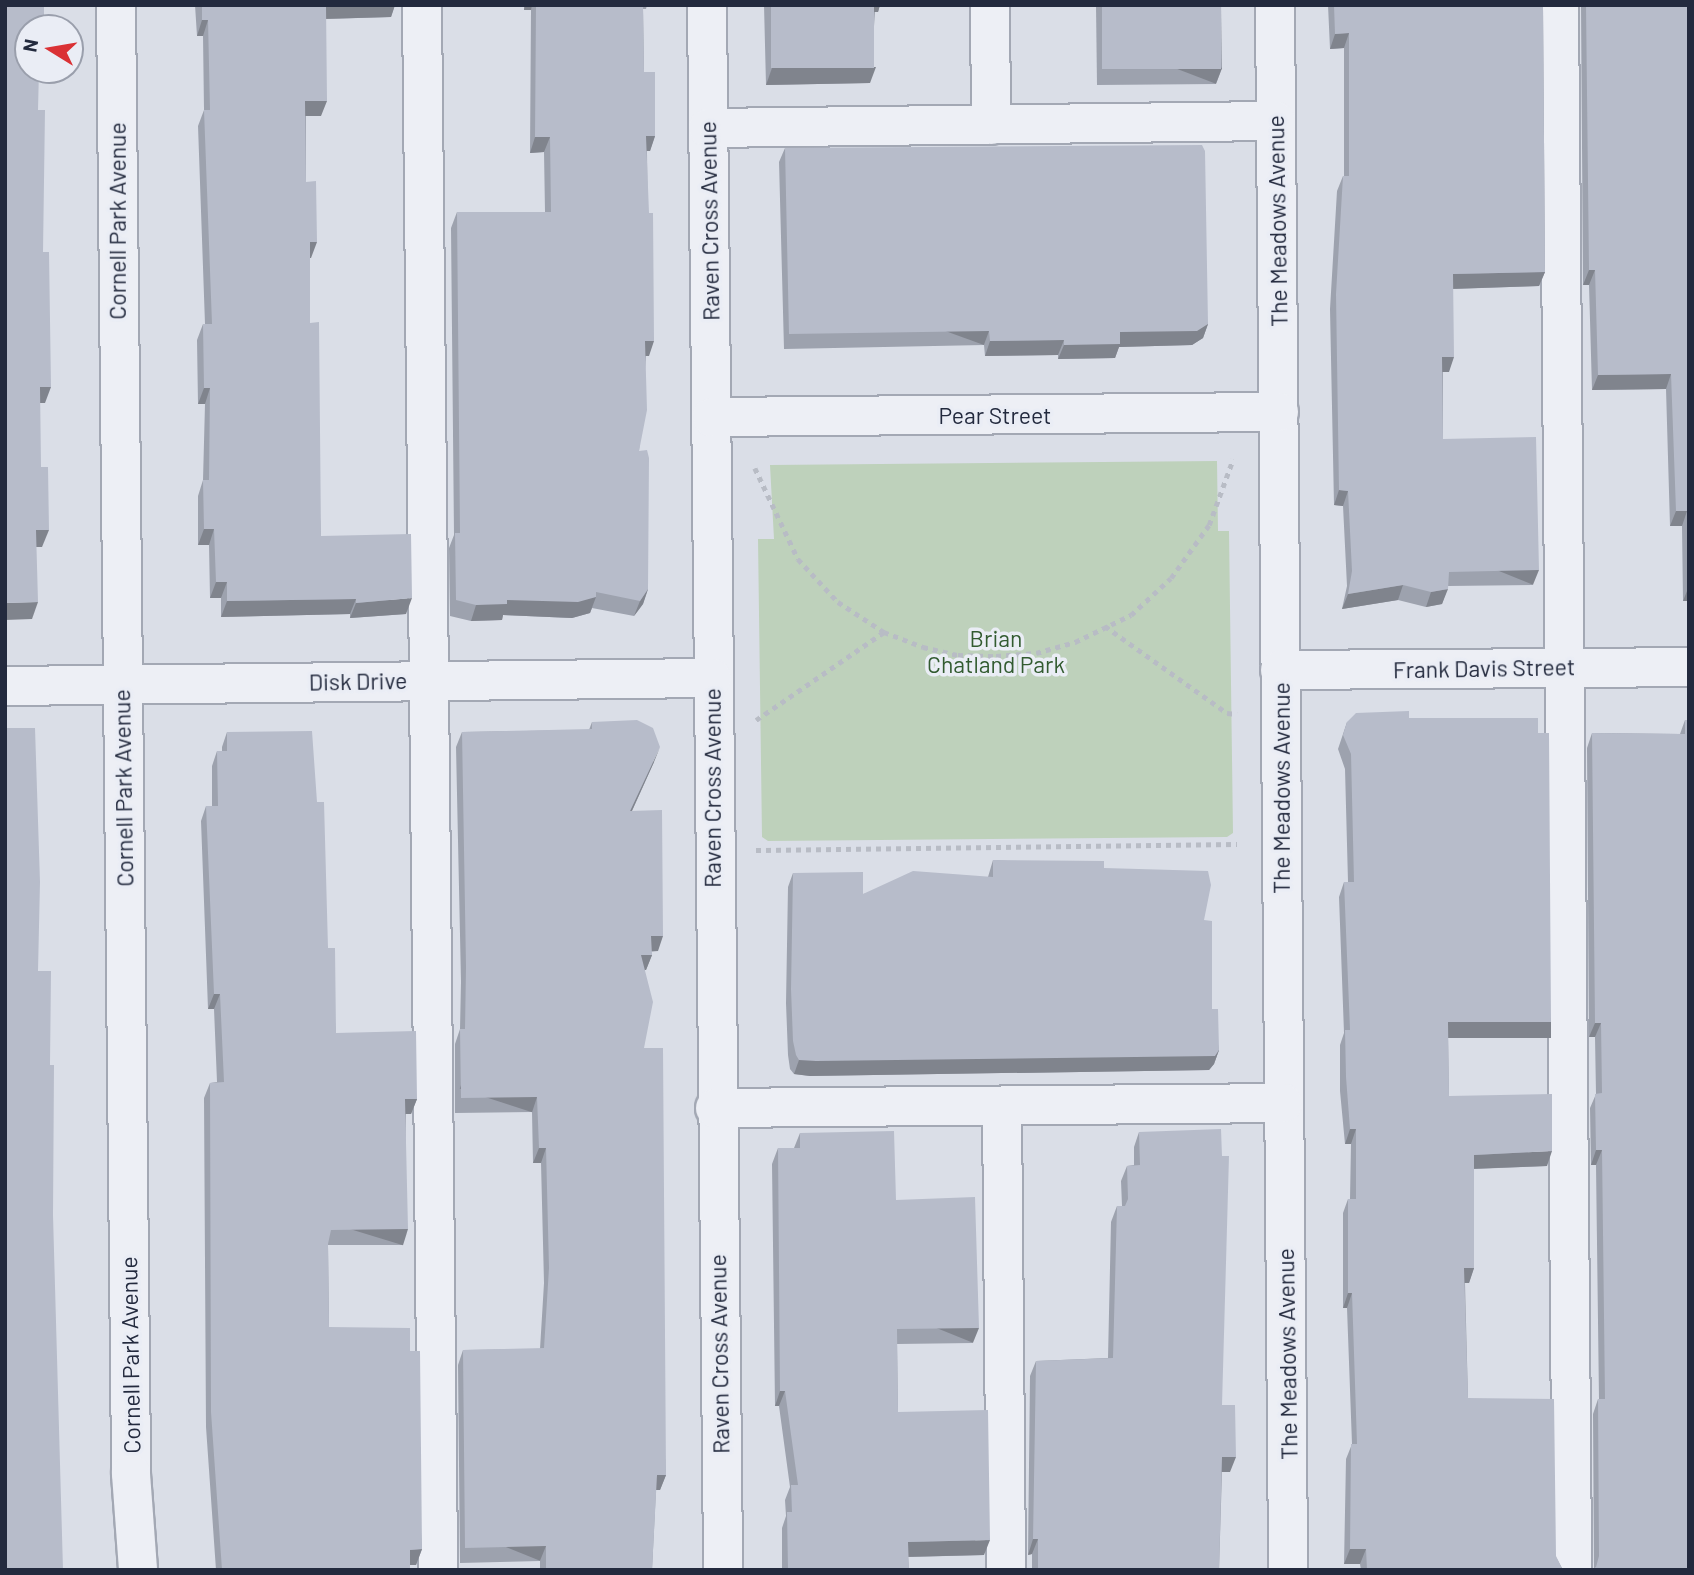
<!DOCTYPE html>
<html>
<head>
<meta charset="utf-8">
<style>
	body { margin:0 }
	#map { position:relative; width:1694px; height:1575px; overflow:hidden; background:#dadee7; font-family:Barlow,sans-serif }
	div>[style] { position:absolute }
	[style*='--x'] { left:calc(var(--x)*1px); top:calc(var(--y)*1px); width:calc(var(--w)*1px); rotate:calc(var(--a)*1deg) }
	.green>* { inset:0; background:#bed1bb }
	.path>* { height:4.5px; margin-top:-2.25px; transform-origin:0; background:repeating-linear-gradient(90deg,#b8bcc5 0 5px,transparent 0 10px) }
	.roads { filter:drop-shadow(2px 0 #a3a8b4) drop-shadow(-2px 0 #a3a8b4) drop-shadow(0 2px #a3a8b4) drop-shadow(0 -2px #a3a8b4) }
	.minor>* { height:38px; margin:-19px; padding:0 19px; transform-origin:19px; border-radius:19px; background:#edeff5 }
	.wall>* { inset:0; background:#9da2ae }
	.shaded-wall>* { inset:0; background:#80848d; transform-origin:0 0 }
	.building>* { inset:0; background:#b7bcca; transform-origin:0 0 }
	span { translate:-50% -50%; white-space:nowrap; text-align:center; line-height:1.15; -webkit-text-stroke:7px #eaedf5; paint-order:stroke }
	.street-label { font-size:23px; color:#232a3e }
	.park-label { font-size:23px; color:#325b30 }
	.frame { position:absolute; inset:0; border:7px solid #232a3e; pointer-events:none }
	.north { position:absolute; left:14px; top:14px; width:70px; height:70px; box-sizing:border-box; background:#eaedf5; border:2px solid #9a9fac; border-radius:50%; rotate:281deg; font-size:19px; font-weight:700; line-height:28px; text-align:center; color:#232a3e }
	.north::after { content:''; display:block; margin:auto; width:24px; height:32px; background:#da3135; clip-path:polygon(50% 0,100% 100%,50% 72%,0 100%) }
</style>
</head>
<body>
<div id="map">
	<div class="green">
		<i style="clip-path:polygon(1217px 461px,1218px 531px,1229px 531px,1233px 833px,1227px 837px,768px 841px,762px 837px,758px 539px,774px 539px,770px 465px)"></i>
	</div>
	<div class="path">
		<i style="--x:755;--y:468;--w:101;--a:64.7"></i>
		<i style="--x:798;--y:559;--w:59;--a:47.1"></i>
		<i style="--x:838;--y:602;--w:55;--a:33.1"></i>
		<i style="--x:884;--y:632;--w:42;--a:21"></i>
		<i style="--x:923;--y:647;--w:36;--a:13"></i>
		<i style="--x:958;--y:655;--w:38;--a:2"></i>
		<i style="--x:996;--y:656;--w:40;--a:-4.3"></i>
		<i style="--x:1036;--y:653;--w:41;--a:-15.8"></i>
		<i style="--x:1075;--y:642;--w:62;--a:-25.7"></i>
		<i style="--x:1131;--y:615;--w:54;--a:-42.8"></i>
		<i style="--x:1171;--y:578;--w:65;--a:-54.4"></i>
		<i style="--x:1209;--y:525;--w:70;--a:-70"></i>
		<i style="--x:1105;--y:626;--w:150;--a:35.5"></i>
		<i style="--x:1227;--y:713;--w:10;--a:6"></i>
		<i style="--x:756;--y:720;--w:155;--a:-34.5"></i>
		<i style="--x:756;--y:850;--w:481;--a:-0.7"></i>
	</div>
	<div class="roads">
		<div class="minor">
			<i style="--x:116;--y:5;--w:1469;--a:89.41"></i>
			<i style="--x:131;--y:1474;--w:96;--a:85.8"></i>
			<i style="--x:422;--y:5;--w:1565;--a:89.41"></i>
			<i style="--x:707;--y:5;--w:1565;--a:89.41"></i>
			<i style="--x:990;--y:5;--w:120;--a:89.5"></i>
			<i style="--x:1275;--y:5;--w:1565;--a:89.52"></i>
			<i style="--x:1559;--y:5;--w:1565;--a:89.52"></i>
			<i style="--x:708;--y:128;--w:568;--a:-0.71"></i>
			<i style="--x:712;--y:417;--w:567;--a:-0.51"></i>
			<i style="--x:1280;--y:670;--w:409;--a:-0.4"></i>
			<i style="--x:5;--y:686;--w:707;--a:-0.65"></i>
			<i style="--x:1002;--y:1106;--w:464;--a:89.5"></i>
			<i style="--x:715;--y:1108;--w:568;--a:-0.5"></i>
		</div>
	</div>
	<div class="wall">
		<i style="clip-path:polygon(195px 5px,395px 5px,391px 17px,326px 19px,321px 116px,306px 116px,306px 182px,311px 258px,310px 258px,310px 323px,321px 536px,406px 614px,350px 618px,350px 614px,221px 617px,221px 598px,210px 598px,209px 545px,198px 545px,198px 496px,203px 480px,205px 404px,198px 404px,197px 340px,203px 324px,205px 324px,198px 126px,204px 110px,203px 36px,197px 36px)"></i>
		<i style="clip-path:polygon(524px 5px,647px 5px,646px 9px,643px 9px,644px 72px,655px 136px,650px 151px,647px 151px,649px 356px,646px 356px,639px 451px,648px 589px,643px 604px,634px 616px,592px 608px,590px 613px,572px 618px,503px 615px,502px 620px,471px 621px,450px 616px,449px 548px,454px 535px,451px 228px,457px 212px,545px 212px,544px 152px,530px 153px,531px 10px,524px 10px)"></i>
		<i style="clip-path:polygon(764px 5px,880px 5px,878px 12px,875px 12px,870px 83px,766px 85px)"></i>
		<i style="clip-path:polygon(1096px 5px,1221px 5px,1222px 68px,1216px 84px,1097px 85px)"></i>
		<i style="clip-path:polygon(1328px 5px,1543px 5px,1545px 272px,1539px 286px,1453px 289px,1449px 372px,1443px 372px,1443px 439px,1533px 585px,1448px 586px,1442px 604px,1426px 607px,1398px 600px,1342px 609px,1347px 586px,1343px 506px,1334px 505px,1330px 309px,1337px 191px,1343px 176px,1344px 176px,1344px 48px,1330px 49px)"></i>
		<i style="clip-path:polygon(1581px 5px,1689px 5px,1689px 601px,1683px 601px,1682px 526px,1670px 526px,1666px 389px,1592px 390px,1589px 285px,1583px 285px)"></i>
		<i style="clip-path:polygon(785px 148px,1208px 324px,1203px 338px,1192px 345px,1119px 347px,1115px 358px,1058px 359px,1058px 355px,985px 356px,984px 345px,784px 349px,779px 162px)"></i>
		<i style="clip-path:polygon(1409px 718px,1551px 1022px,1546px 1037px,1448px 1037px,1449px 1096px,1547px 1166px,1474px 1169px,1474px 1268px,1469px 1283px,1465px 1283px,1468px 1398px,1563px 1570px,1361px 1570px,1360px 1564px,1344px 1564px,1346px 1459px,1352px 1444px,1347px 1308px,1343px 1308px,1343px 1213px,1348px 1199px,1350px 1199px,1351px 1144px,1345px 1144px,1340px 1091px,1340px 1045px,1344px 1033px,1339px 897px,1344px 882px,1348px 882px,1345px 769px,1338px 749px,1347px 722px)"></i>
		<i style="clip-path:polygon(1685px 720px,1689px 1570px,1594px 1568px,1593px 1414px,1598px 1399px,1599px 1399px,1596px 1165px,1591px 1165px,1590px 1108px,1596px 1094px,1595px 1037px,1589px 1037px,1587px 748px,1592px 733px,1680px 734px)"></i>
		<i style="clip-path:polygon(592px 722px,654px 762px,632px 811px,658px 951px,651px 951px,652px 955px,646px 970px,645px 970px,644px 1048px,666px 1475px,660px 1490px,656px 1490px,652px 1570px,540px 1570px,540px 1561px,460px 1563px,458px 1365px,463px 1350px,540px 1349px,544px 1283px,541px 1163px,533px 1163px,532px 1112px,455px 1113px,455px 1044px,460px 1029px,461px 982px,456px 747px,462px 732px,589px 730px)"></i>
		<i style="clip-path:polygon(227px 732px,328px 948px,336px 1033px,417px 1099px,411px 1114px,406px 1114px,403px 1245px,328px 1245px,329px 1327px,410px 1351px,422px 1549px,416px 1565px,410px 1565px,410px 1570px,216px 1570px,206px 1427px,204px 1098px,210px 1083px,217px 1082px,214px 1009px,208px 1009px,201px 821px,206px 806px,212px 806px,212px 766px,217px 751px,222px 751px,222px 747px)"></i>
		<i style="clip-path:polygon(993px 860px,1104px 868px,1204px 920px,1212px 1009px,1219px 1050px,1214px 1064px,1209px 1070px,810px 1076px,794px 1074px,790px 1069px,788px 1055px,786px 1003px,788px 887px,793px 873px,863px 894px,988px 877px)"></i>
		<i style="clip-path:polygon(1139px 1132px,1222px 1405px,1230px 1472px,1222px 1472px,1219px 1570px,1032px 1570px,1032px 1554px,1028px 1555px,1030px 1376px,1036px 1361px,1108px 1358px,1111px 1222px,1117px 1206px,1122px 1206px,1121px 1181px,1127px 1166px,1134px 1165px,1134px 1147px)"></i>
		<i style="clip-path:polygon(800px 1133px,896px 1200px,973px 1343px,897px 1344px,898px 1412px,984px 1555px,908px 1557px,909px 1570px,782px 1570px,782px 1528px,786px 1516px,785px 1500px,790px 1487px,779px 1406px,775px 1406px,772px 1164px,778px 1148px,794px 1148px)"></i>
	</div>
	<div class="shaded-wall">
		<i style="clip-path:polygon(326px 5px,395px 5px,391px 17px,321px 19px)"></i>
		<i style="clip-path:polygon(525px 5px,532px 5px,531px 10px,524px 10px)"></i>
		<i style="clip-path:polygon(871px 5px,880px 5px,878px 12px,868px 12px)"></i>
		<i style="clip-path:polygon(202px 20px,208px 20px,203px 36px,197px 36px)"></i>
		<i style="clip-path:polygon(1349px 33px,1344px 48px,1330px 49px,1335px 34px)"></i>
		<i style="clip-path:polygon(876px 67px,870px 83px,766px 85px,772px 68px)"></i>
		<i style="left:1222px;top:68px;width:17px;height:119px;rotate:111deg"></i>
		<i style="clip-path:polygon(305px 101px,327px 101px,321px 116px,300px 116px)"></i>
		<i style="clip-path:polygon(646px 136px,655px 136px,650px 151px,641px 151px)"></i>
		<i style="clip-path:polygon(535px 137px,550px 137px,544px 152px,530px 153px)"></i>
		<i style="clip-path:polygon(310px 242px,317px 242px,311px 258px,304px 258px)"></i>
		<i style="clip-path:polygon(1589px 270px,1595px 270px,1589px 285px,1583px 285px)"></i>
		<i style="clip-path:polygon(1545px 272px,1539px 286px,1448px 289px,1453px 274px)"></i>
		<i style="clip-path:polygon(1208px 324px,1203px 338px,1192px 345px,1119px 347px,1115px 358px,1058px 359px,1064px 345px,1120px 332px)"></i>
		<i style="left:989px;top:331px;width:15px;height:200px;rotate:110deg"></i>
		<i style="clip-path:polygon(1064px 340px,1058px 355px,985px 356px,990px 341px)"></i>
		<i style="clip-path:polygon(645px 341px,654px 341px,649px 356px,640px 356px)"></i>
		<i style="clip-path:polygon(1442px 357px,1454px 357px,1449px 372px,1437px 372px)"></i>
		<i style="clip-path:polygon(1671px 374px,1666px 389px,1592px 390px,1598px 375px)"></i>
		<i style="clip-path:polygon(40px 387px,51px 387px,45px 403px,34px 403px)"></i>
		<i style="clip-path:polygon(204px 388px,210px 388px,205px 404px,198px 404px)"></i>
		<i style="clip-path:polygon(1339px 490px,1348px 491px,1343px 506px,1334px 505px)"></i>
		<i style="clip-path:polygon(1676px 511px,1687px 511px,1682px 526px,1670px 526px)"></i>
		<i style="clip-path:polygon(204px 529px,214px 529px,209px 545px,198px 545px)"></i>
		<i style="clip-path:polygon(36px 530px,49px 530px,42px 547px,30px 547px)"></i>
		<i style="left:1539px;top:570px;width:16px;height:90px;rotate:112deg"></i>
		<i style="clip-path:polygon(216px 582px,227px 582px,221px 598px,210px 598px)"></i>
		<i style="clip-path:polygon(1403px 585px,1398px 600px,1342px 609px,1348px 594px)"></i>
		<i style="clip-path:polygon(1689px 586px,1689px 601px,1683px 601px)"></i>
		<i style="clip-path:polygon(648px 589px,643px 604px,634px 616px,640px 601px)"></i>
		<i style="clip-path:polygon(1448px 589px,1442px 604px,1426px 607px,1431px 592px)"></i>
		<i style="clip-path:polygon(596px 597px,590px 613px,572px 618px,503px 615px,502px 620px,471px 621px,476px 605px,507px 600px)"></i>
		<i style="clip-path:polygon(412px 598px,406px 614px,350px 618px,356px 603px)"></i>
		<i style="clip-path:polygon(356px 599px,350px 614px,221px 617px,227px 601px)"></i>
		<i style="clip-path:polygon(38px 602px,32px 619px,5px 620px,5px 603px)"></i>
		<i style="clip-path:polygon(660px 747px,654px 762px,625px 826px,630px 811px)"></i>
		<i style="clip-path:polygon(651px 936px,663px 936px,658px 951px,645px 952px)"></i>
		<i style="clip-path:polygon(641px 955px,652px 955px,646px 970px,636px 970px)"></i>
		<i style="clip-path:polygon(214px 994px,220px 994px,214px 1009px,208px 1009px)"></i>
		<i style="left:1448px;top:1022px;width:103px;height:16px"></i>
		<i style="clip-path:polygon(1595px 1023px,1601px 1023px,1595px 1037px,1589px 1037px)"></i>
		<i style="clip-path:polygon(1219px 1050px,1214px 1064px,1209px 1070px,810px 1076px,794px 1074px,799px 1060px)"></i>
		<i style="left:537px;top:1097px;width:16px;height:76px;rotate:108deg"></i>
		<i style="clip-path:polygon(405px 1099px,417px 1099px,411px 1114px,400px 1114px)"></i>
		<i style="clip-path:polygon(1350px 1129px,1356px 1129px,1351px 1144px,1345px 1144px)"></i>
		<i style="clip-path:polygon(539px 1148px,546px 1148px,541px 1163px,533px 1163px)"></i>
		<i style="clip-path:polygon(1596px 1150px,1602px 1150px,1596px 1165px,1591px 1165px)"></i>
		<i style="clip-path:polygon(1552px 1151px,1547px 1166px,1468px 1169px,1474px 1155px)"></i>
		<i style="left:408px;top:1229px;width:17px;height:77px;rotate:107deg"></i>
		<i style="clip-path:polygon(1464px 1268px,1474px 1268px,1469px 1283px,1459px 1283px)"></i>
		<i style="clip-path:polygon(1348px 1293px,1352px 1293px,1347px 1308px,1343px 1308px)"></i>
		<i style="left:979px;top:1328px;width:16px;height:82px;rotate:112deg"></i>
		<i style="clip-path:polygon(780px 1391px,785px 1391px,779px 1406px,775px 1406px)"></i>
		<i style="clip-path:polygon(1222px 1457px,1236px 1457px,1230px 1472px,1217px 1472px)"></i>
		<i style="clip-path:polygon(657px 1475px,666px 1475px,660px 1490px,651px 1490px)"></i>
		<i style="clip-path:polygon(1033px 1539px,1038px 1539px,1032px 1554px,1028px 1555px)"></i>
		<i style="clip-path:polygon(990px 1540px,984px 1555px,902px 1557px,908px 1542px)"></i>
		<i style="left:546px;top:1546px;width:16px;height:81px;rotate:112deg"></i>
		<i style="clip-path:polygon(422px 1549px,416px 1565px,404px 1565px,410px 1550px)"></i>
		<i style="clip-path:polygon(1350px 1549px,1366px 1549px,1360px 1564px,1344px 1564px)"></i>
	</div>
	<div class="building">
		<i style="clip-path:polygon(5px 5px,44px 5px,44px 28px,28px 28px,28px 70px,39px 70px,38px 110px,45px 110px,43px 252px,49px 252px,51px 387px,40px 387px,41px 467px,48px 467px,49px 530px,36px 530px,38px 602px,5px 603px)"></i>
		<i style="clip-path:polygon(202px 5px,326px 5px,327px 101px,305px 101px,306px 182px,316px 181px,317px 242px,310px 242px,310px 323px,319px 322px,321px 536px,411px 534px,412px 598px,356px 603px,356px 599px,227px 601px,227px 582px,216px 582px,214px 529px,204px 529px,203px 480px,209px 480px,210px 388px,204px 388px,203px 324px,212px 324px,204px 110px,210px 110px,208px 20px,202px 20px)"></i>
		<i style="clip-path:polygon(536px 5px,643px 5px,644px 72px,655px 72px,655px 136px,646px 136px,649px 213px,653px 213px,654px 341px,645px 341px,647px 410px,639px 451px,647px 450px,649px 458px,648px 589px,640px 601px,596px 592px,596px 597px,578px 602px,507px 600px,507px 604px,476px 605px,456px 600px,455px 533px,460px 533px,457px 212px,551px 212px,550px 137px,535px 137px)"></i>
		<i style="left:771px;top:5px;width:103px;height:63px"></i>
		<i style="left:1102px;top:5px;width:119px;height:64px"></i>
		<i style="clip-path:polygon(1334px 5px,1543px 5px,1545px 272px,1453px 274px,1454px 357px,1442px 357px,1443px 439px,1536px 437px,1539px 570px,1449px 572px,1448px 589px,1431px 592px,1403px 585px,1348px 594px,1352px 571px,1348px 491px,1339px 490px,1336px 294px,1343px 176px,1349px 176px,1349px 33px,1335px 34px)"></i>
		<i style="clip-path:polygon(1586px 5px,1689px 5px,1689px 583px,1687px 511px,1676px 511px,1671px 374px,1598px 375px,1595px 270px,1589px 270px)"></i>
		<i style="clip-path:polygon(1202px 145px,1205px 151px,1208px 324px,1197px 331px,1120px 332px,1120px 344px,1064px 345px,1064px 340px,990px 341px,989px 331px,789px 334px,785px 148px)"></i>
		<i style="clip-path:polygon(1409px 711px,1409px 718px,1538px 718px,1538px 733px,1549px 733px,1551px 1022px,1448px 1022px,1449px 1096px,1552px 1094px,1552px 1151px,1474px 1155px,1474px 1268px,1464px 1268px,1468px 1398px,1554px 1399px,1556px 1556px,1563px 1570px,1367px 1570px,1366px 1549px,1350px 1549px,1351px 1444px,1357px 1444px,1352px 1293px,1348px 1293px,1348px 1199px,1356px 1199px,1356px 1129px,1350px 1129px,1346px 1077px,1345px 1030px,1350px 1030px,1344px 882px,1354px 882px,1351px 754px,1343px 735px,1347px 722px,1356px 713px)"></i>
		<i style="clip-path:polygon(637px 720px,653px 728px,660px 747px,630px 811px,662px 810px,663px 936px,651px 936px,652px 955px,641px 955px,653px 1002px,644px 1048px,663px 1048px,666px 1475px,657px 1475px,652px 1570px,546px 1570px,546px 1546px,465px 1548px,463px 1350px,544px 1348px,549px 1268px,546px 1148px,539px 1148px,537px 1097px,461px 1098px,460px 1029px,465px 1029px,466px 967px,462px 732px,592px 729px,592px 722px)"></i>
		<i style="clip-path:polygon(1685px 720px,1689px 720px,1689px 1570px,1591px 1570px,1596px 1567px,1599px 1556px,1598px 1399px,1605px 1399px,1602px 1150px,1596px 1150px,1595px 1094px,1602px 1093px,1601px 1023px,1595px 1023px,1592px 733px,1685px 734px)"></i>
		<i style="clip-path:polygon(5px 728px,35px 728px,40px 882px,38px 971px,51px 971px,50px 1065px,54px 1065px,53px 1215px,63px 1570px,5px 1570px)"></i>
		<i style="clip-path:polygon(312px 731px,317px 802px,324px 802px,328px 948px,335px 948px,336px 1033px,416px 1031px,417px 1099px,405px 1099px,408px 1229px,331px 1230px,328px 1244px,329px 1327px,410px 1328px,410px 1351px,420px 1351px,422px 1549px,410px 1550px,410px 1570px,222px 1570px,211px 1412px,210px 1083px,224px 1082px,220px 994px,214px 994px,206px 806px,218px 806px,217px 751px,227px 751px,227px 732px)"></i>
		<i style="clip-path:polygon(993px 860px,1104px 861px,1104px 868px,1208px 871px,1211px 885px,1204px 920px,1212px 921px,1212px 1009px,1218px 1009px,1219px 1050px,1215px 1056px,816px 1061px,799px 1060px,796px 1055px,793px 1041px,791px 989px,793px 873px,863px 872px,863px 894px,913px 871px,993px 877px)"></i>
		<i style="clip-path:polygon(1221px 1129px,1222px 1156px,1229px 1156px,1222px 1405px,1235px 1405px,1236px 1457px,1222px 1457px,1219px 1570px,1038px 1570px,1038px 1539px,1033px 1539px,1036px 1361px,1113px 1358px,1117px 1206px,1125px 1206px,1128px 1199px,1127px 1166px,1140px 1165px,1139px 1132px)"></i>
		<i style="clip-path:polygon(894px 1131px,896px 1200px,975px 1197px,979px 1328px,897px 1329px,898px 1412px,988px 1410px,990px 1540px,908px 1542px,909px 1570px,788px 1570px,787px 1512px,792px 1512px,791px 1485px,798px 1485px,785px 1391px,780px 1391px,778px 1148px,800px 1148px,800px 1133px)"></i>
	</div>
	<div class="street-label">
		<span style="left:117px;top:221px;rotate:-90deg">Cornell Park Avenue</span>
		<span style="left:709px;top:221px;rotate:-91deg">Raven Cross Avenue</span>
		<span style="left:1277px;top:221px;rotate:-91deg">The Meadows Avenue</span>
		<span style="left:995px;top:415px">Pear Street</span>
		<span style="left:1484px;top:668px;rotate:-1deg">Frank Davis Street</span>
		<span style="left:358px;top:681px;rotate:-1deg">Disk Drive</span>
		<span style="left:123px;top:788px;rotate:-91deg">Cornell Park Avenue</span>
		<span style="left:712px;top:788px;rotate:-90deg">Raven Cross Avenue</span>
		<span style="left:1281px;top:788px;rotate:-90deg">The Meadows Avenue</span>
		<span style="left:719px;top:1354px;rotate:-91deg">Raven Cross Avenue</span>
		<span style="left:1287px;top:1354px;rotate:-91deg">The Meadows Avenue</span>
		<span style="left:130px;top:1355px;rotate:-91deg">Cornell Park Avenue</span>
	</div>
	<div class="park-label">
		<span style="left:996px;top:651px">Brian<br>Chatland Park</span>
	</div>
	<div class="frame"></div>
	<div class="north">N</div>
</div>
</body>
</html>
